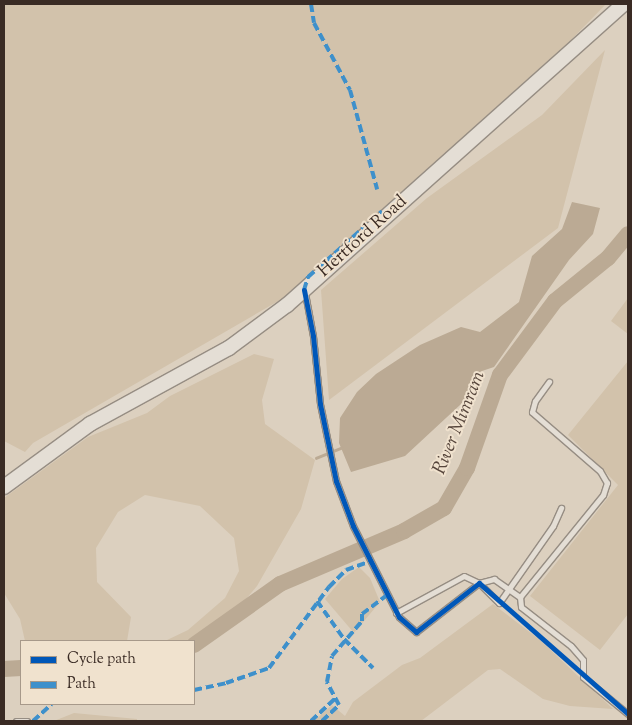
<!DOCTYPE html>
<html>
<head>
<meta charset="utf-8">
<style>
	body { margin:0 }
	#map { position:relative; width:632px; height:725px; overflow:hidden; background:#dcd0bf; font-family:"Sorts Mill Goudy",serif }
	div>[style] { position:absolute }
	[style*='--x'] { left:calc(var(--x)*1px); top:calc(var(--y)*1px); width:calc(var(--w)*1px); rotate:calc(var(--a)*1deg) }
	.green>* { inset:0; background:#d2c2ab }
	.water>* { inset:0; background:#bbaa94 }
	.stream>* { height:2.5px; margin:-1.25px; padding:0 1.25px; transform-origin:1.25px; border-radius:1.25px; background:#bbaa94 }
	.river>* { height:16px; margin:-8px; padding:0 8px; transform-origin:8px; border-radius:8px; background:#bbaa94 }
	.roads { filter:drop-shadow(1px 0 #968d83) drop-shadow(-1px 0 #968d83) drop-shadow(0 1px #968d83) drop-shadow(0 -1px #968d83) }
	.service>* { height:5px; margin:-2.5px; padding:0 2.5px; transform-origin:2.5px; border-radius:2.5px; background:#e4ded5 }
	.secondary>* { height:14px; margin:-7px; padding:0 7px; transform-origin:7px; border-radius:7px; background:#e4ded5 }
	.quiet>* { height:4px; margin-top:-2px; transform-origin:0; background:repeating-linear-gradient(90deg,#3e90cb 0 8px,transparent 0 12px) }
	.cycleway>* { height:5px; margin:-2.5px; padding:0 2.5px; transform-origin:2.5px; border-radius:2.5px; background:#0057b8 }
	span { translate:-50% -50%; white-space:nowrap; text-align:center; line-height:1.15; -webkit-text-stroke:4px #f0e2ce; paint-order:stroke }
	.street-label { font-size:18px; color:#3a2b24 }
	.water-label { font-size:19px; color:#57463c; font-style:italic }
	.frame { position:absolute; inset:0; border:5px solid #3a2b24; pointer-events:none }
	.legend { position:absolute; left:20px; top:640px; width:175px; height:65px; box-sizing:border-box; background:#f0e2ce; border:1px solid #a7998a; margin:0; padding:6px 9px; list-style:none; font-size:15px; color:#3a2b24 }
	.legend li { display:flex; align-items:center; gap:10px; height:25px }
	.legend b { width:25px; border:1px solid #a7998a }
</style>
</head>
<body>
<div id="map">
	<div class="green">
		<i style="clip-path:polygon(4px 4px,606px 4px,570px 41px,287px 296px,33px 443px,25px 452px,4px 441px)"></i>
		<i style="clip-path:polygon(605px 50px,558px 228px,329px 400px,321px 290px,427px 198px,542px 115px)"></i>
		<i style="clip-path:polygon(628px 298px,628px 334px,611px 321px)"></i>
		<i style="clip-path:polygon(254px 354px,274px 359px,262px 400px,265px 424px,315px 460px,301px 509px,257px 586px,211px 640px,194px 652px,194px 641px,165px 641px,188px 630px,225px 598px,239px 571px,234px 538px,200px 506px,145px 495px,118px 512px,96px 548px,97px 582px,131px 617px,127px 641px,25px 641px,20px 619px,4px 593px,4px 498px,88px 437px,147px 413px,170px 396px)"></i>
		<i style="clip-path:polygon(628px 361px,628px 614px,600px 650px,530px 596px,618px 485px,568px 435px)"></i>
		<i style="clip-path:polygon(359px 567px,370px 578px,380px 602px,354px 633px,325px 599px,342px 579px)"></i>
		<i style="clip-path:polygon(493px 604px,540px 640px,613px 709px,570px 706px,543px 699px,500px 669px,488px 670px,421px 721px,314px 721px,332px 705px,345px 716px,353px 702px,402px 665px,420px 658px)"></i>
		<i style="clip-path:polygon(74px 713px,137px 719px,137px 721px,54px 721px)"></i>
	</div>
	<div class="water">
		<i style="clip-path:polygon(572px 202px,600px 208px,593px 234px,569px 260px,494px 367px,482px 371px,478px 385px,460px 405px,405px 456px,351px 472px,339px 443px,340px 418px,357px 392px,376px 374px,420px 345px,461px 327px,480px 332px,519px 302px,532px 256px,562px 229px)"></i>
	</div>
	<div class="stream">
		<i style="--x:316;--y:458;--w:27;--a:-22"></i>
	</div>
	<div class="river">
		<i style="--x:194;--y:645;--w:105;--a:-35.3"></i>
		<i style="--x:280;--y:584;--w:135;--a:-23.1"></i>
		<i style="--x:404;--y:531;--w:46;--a:-29.9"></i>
		<i style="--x:444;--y:508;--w:46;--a:-60.1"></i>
		<i style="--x:467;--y:468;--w:99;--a:-70.5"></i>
		<i style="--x:500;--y:375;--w:92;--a:-53.4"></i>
		<i style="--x:555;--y:301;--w:68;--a:-39.1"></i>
		<i style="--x:608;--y:258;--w:31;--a:-50"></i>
		<i style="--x:4;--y:669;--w:17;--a:-3"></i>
	</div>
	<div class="roads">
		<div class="service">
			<i style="--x:305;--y:293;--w:44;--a:79.5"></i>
			<i style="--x:313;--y:336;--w:68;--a:84.1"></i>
			<i style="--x:320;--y:404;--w:79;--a:78.3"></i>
			<i style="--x:336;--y:481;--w:48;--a:69.3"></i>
			<i style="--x:353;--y:526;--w:102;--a:63.2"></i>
			<i style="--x:399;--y:617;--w:23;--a:41"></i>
			<i style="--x:416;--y:632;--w:80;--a:-37.9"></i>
			<i style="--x:479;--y:583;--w:16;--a:-15"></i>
			<i style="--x:494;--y:579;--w:32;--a:35"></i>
			<i style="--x:520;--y:597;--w:10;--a:84"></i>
			<i style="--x:521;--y:607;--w:63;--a:38"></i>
			<i style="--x:571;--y:646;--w:18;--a:49"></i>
			<i style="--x:583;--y:660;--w:17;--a:90"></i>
			<i style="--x:583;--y:677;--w:58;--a:39.4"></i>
			<i style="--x:520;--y:597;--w:132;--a:-50.9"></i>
			<i style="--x:603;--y:495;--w:13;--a:-72"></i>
			<i style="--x:607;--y:483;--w:14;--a:-120"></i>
			<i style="--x:600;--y:471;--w:90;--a:-139.1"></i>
			<i style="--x:532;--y:412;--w:11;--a:-75"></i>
			<i style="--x:535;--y:401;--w:24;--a:-54"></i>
			<i style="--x:396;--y:613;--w:77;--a:-28.6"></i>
			<i style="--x:464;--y:576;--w:17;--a:25"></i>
			<i style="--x:479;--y:583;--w:28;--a:45"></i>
			<i style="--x:499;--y:603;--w:94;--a:-55"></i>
			<i style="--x:553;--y:526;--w:20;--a:-66"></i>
			<i style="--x:16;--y:721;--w:11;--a:0"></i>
		</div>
		<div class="secondary">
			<i style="--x:4;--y:487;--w:107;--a:-36.2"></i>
			<i style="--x:90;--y:424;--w:158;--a:-28.7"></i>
			<i style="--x:229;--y:348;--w:72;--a:-36.6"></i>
			<i style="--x:287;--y:305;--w:452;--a:-41.8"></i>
		</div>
	</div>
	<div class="quiet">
		<i style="--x:311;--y:4;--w:19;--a:81"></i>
		<i style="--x:314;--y:23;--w:76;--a:61.8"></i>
		<i style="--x:350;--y:90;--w:103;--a:74.7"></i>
		<i style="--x:304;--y:290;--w:14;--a:-73"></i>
		<i style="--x:308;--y:277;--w:99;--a:-41.7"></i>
		<i style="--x:317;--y:601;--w:47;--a:54.6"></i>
		<i style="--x:344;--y:639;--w:41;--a:45"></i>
		<i style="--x:194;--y:690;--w:33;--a:-12"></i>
		<i style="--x:226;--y:683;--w:46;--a:-19.2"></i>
		<i style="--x:269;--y:668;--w:101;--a:-53.5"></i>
		<i style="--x:329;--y:587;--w:24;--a:-45"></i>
		<i style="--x:346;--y:570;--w:27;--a:-20"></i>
		<i style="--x:33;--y:721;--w:25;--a:-42"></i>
		<i style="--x:311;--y:721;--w:33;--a:-43"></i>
		<i style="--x:322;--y:721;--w:23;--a:-43"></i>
		<i style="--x:339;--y:705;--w:26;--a:-118"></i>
		<i style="--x:327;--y:682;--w:26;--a:-79"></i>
		<i style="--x:332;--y:656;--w:46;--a:-49.4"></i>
		<i style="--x:362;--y:621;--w:7;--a:-90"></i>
		<i style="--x:362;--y:614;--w:30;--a:-37"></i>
	</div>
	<div class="cycleway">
		<i style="--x:304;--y:290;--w:47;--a:78.9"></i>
		<i style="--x:313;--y:336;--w:68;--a:84.1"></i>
		<i style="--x:320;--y:404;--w:79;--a:78.3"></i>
		<i style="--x:336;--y:481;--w:48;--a:69.3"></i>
		<i style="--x:353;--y:526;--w:102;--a:63.2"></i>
		<i style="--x:399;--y:617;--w:23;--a:41"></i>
		<i style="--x:416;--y:632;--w:80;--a:-37.9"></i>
		<i style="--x:479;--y:583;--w:198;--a:41.3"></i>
	</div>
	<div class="street-label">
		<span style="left:363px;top:237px;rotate:-42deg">Hertford Road</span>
	</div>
	<div class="water-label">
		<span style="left:460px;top:423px;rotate:-68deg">River Mimram</span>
	</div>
	<div class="frame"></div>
	<ul class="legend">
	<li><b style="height:6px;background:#0057b8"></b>Cycle path</li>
	<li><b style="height:6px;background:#3e90cb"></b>Path</li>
	</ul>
</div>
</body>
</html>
